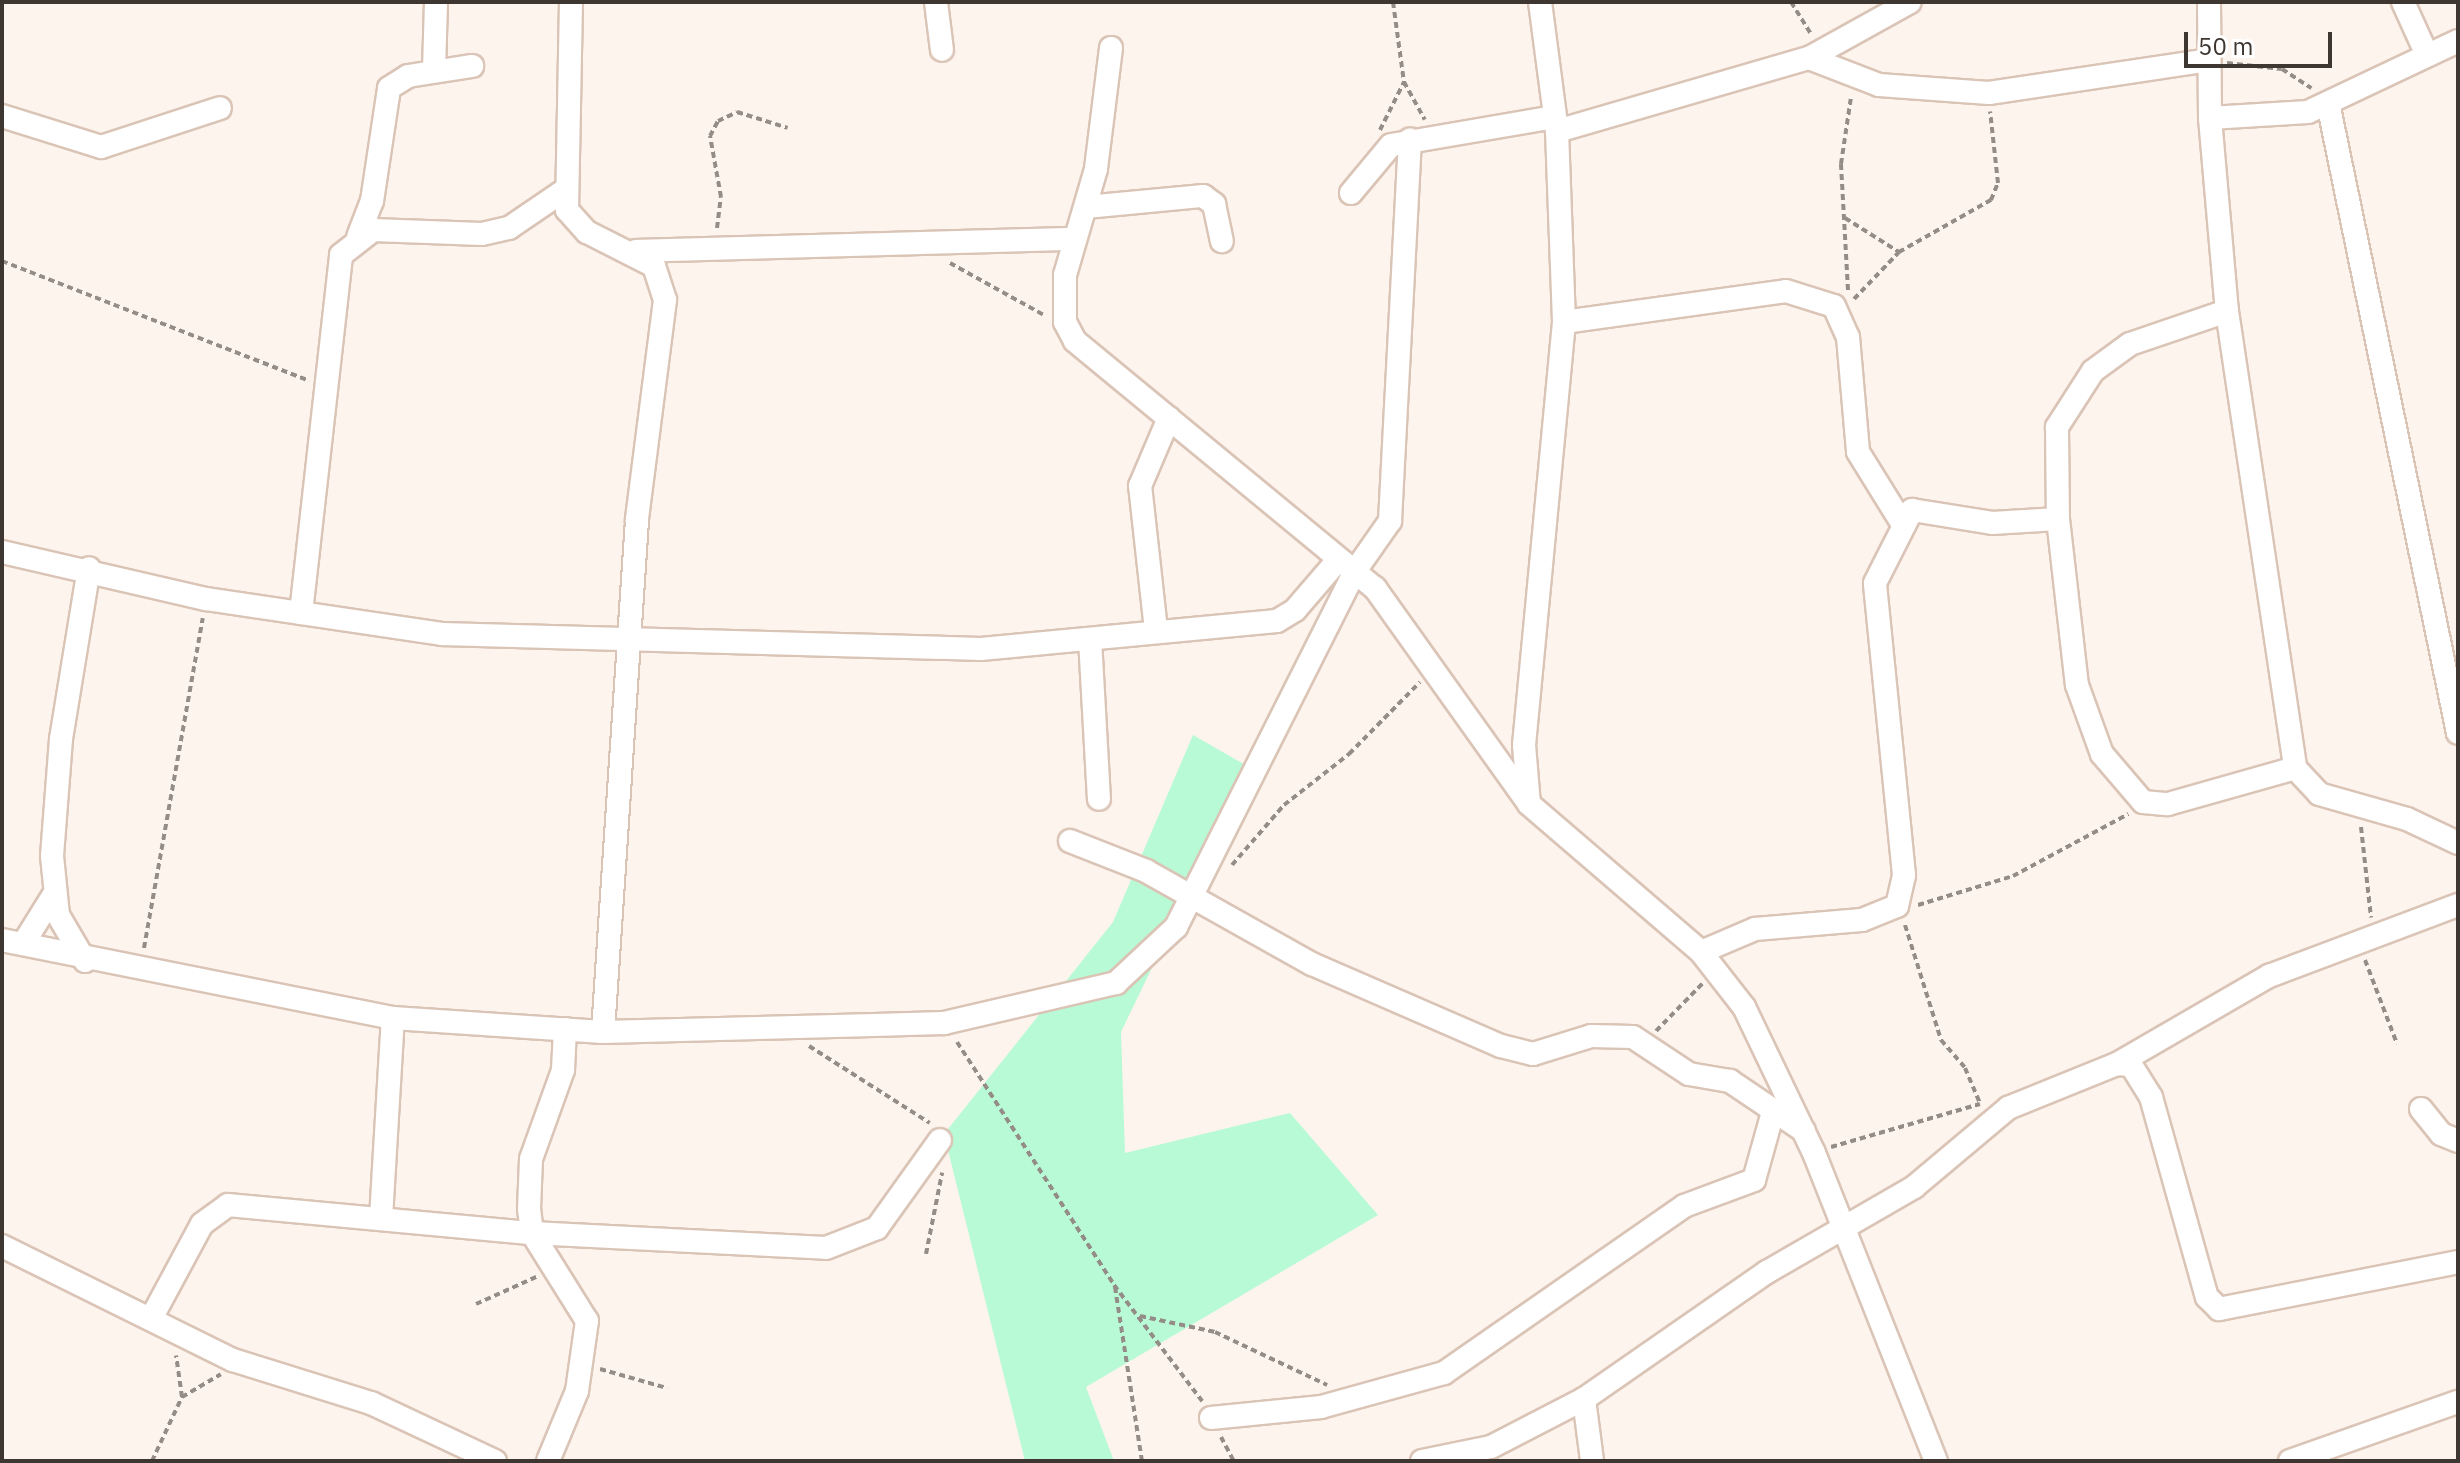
<!DOCTYPE html>
<html>
<head>
<meta charset="utf-8">
<style>
	body { margin:0 }
	#map { position:relative; width:2460px; height:1463px; overflow:hidden; background:#fdf4ee; font-family:"IBM Plex Sans",sans-serif }
	div>[style] { position:absolute }
	[style*='--x'] { left:calc(var(--x)*1px); top:calc(var(--y)*1px); width:calc(var(--w)*1px); rotate:calc(var(--a)*1deg) }
	.green>* { inset:0; background:#b9fad6 }
	.path>* { height:4px; margin-top:-2px; transform-origin:0; background:repeating-linear-gradient(90deg,#948c86 0 6px,transparent 0 10px) }
	.roads { filter:drop-shadow(2px 0 #dac4b6) drop-shadow(-2px 0 #dac4b6) drop-shadow(0 2px #dac4b6) drop-shadow(0 -2px #dac4b6) }
	.minor>* { height:22px; margin:-11px; padding:0 11px; transform-origin:11px; border-radius:11px; background:#fff }
	span { translate:-50% -50%; white-space:nowrap; text-align:center; line-height:1.15; -webkit-text-stroke:6px #fff; paint-order:stroke }
	.frame { position:absolute; inset:0; border:4px solid #3e3630; pointer-events:none }
	.scale { position:absolute; left:2184px; top:32px; width:148px; height:36px; box-sizing:border-box; border:4px solid #3e3630; border-top:0; padding-left:10px; font-size:24px; line-height:28px; white-space:nowrap; color:#3e3630; -webkit-text-stroke:6px #fff; paint-order:stroke }
</style>
</head>
<body>
<div id="map">
	<div class="green">
		<i style="clip-path:polygon(1193px 735px,1249px 767px,1121px 1032px,1125px 1153px,1290px 1113px,1378px 1215px,1086px 1387px,1114px 1461px,1025px 1461px,944px 1134px,1113px 922px)"></i>
	</div>
	<div class="path">
		<i style="--x:1393;--y:2;--w:81;--a:82.2"></i>
		<i style="--x:1404;--y:82;--w:43;--a:61.1"></i>
		<i style="--x:1791;--y:2;--w:38;--a:58"></i>
		<i style="--x:2227;--y:63;--w:55;--a:6.2"></i>
		<i style="--x:2282;--y:69;--w:35;--a:33"></i>
		<i style="--x:1380;--y:130;--w:54;--a:-63.4"></i>
		<i style="--x:1845;--y:218;--w:64;--a:32.2"></i>
		<i style="--x:717;--y:228;--w:31;--a:-83"></i>
		<i style="--x:721;--y:197;--w:62;--a:-100.2"></i>
		<i style="--x:710;--y:136;--w:17;--a:-62"></i>
		<i style="--x:718;--y:121;--w:21;--a:-25"></i>
		<i style="--x:737;--y:112;--w:53;--a:17.4"></i>
		<i style="--x:2;--y:261;--w:330;--a:21.3"></i>
		<i style="--x:950;--y:263;--w:107;--a:29"></i>
		<i style="--x:1848;--y:290;--w:126;--a:-93.2"></i>
		<i style="--x:1841;--y:164;--w:68;--a:-81.5"></i>
		<i style="--x:1854;--y:299;--w:65;--a:-46.2"></i>
		<i style="--x:1899;--y:252;--w:106;--a:-29.5"></i>
		<i style="--x:1991;--y:200;--w:18;--a:-68"></i>
		<i style="--x:1998;--y:183;--w:72;--a:-96.3"></i>
		<i style="--x:2361;--y:827;--w:91;--a:83.7"></i>
		<i style="--x:1232;--y:865;--w:79;--a:-49.1"></i>
		<i style="--x:1284;--y:805;--w:83;--a:-38.1"></i>
		<i style="--x:1349;--y:754;--w:101;--a:-45.4"></i>
		<i style="--x:1918;--y:905;--w:99;--a:-17"></i>
		<i style="--x:2013;--y:876;--w:131;--a:-28.3"></i>
		<i style="--x:1905;--y:925;--w:121;--a:72.6"></i>
		<i style="--x:1941;--y:1040;--w:37;--a:49"></i>
		<i style="--x:1965;--y:1068;--w:39;--a:67"></i>
		<i style="--x:144;--y:948;--w:335;--a:-79.9"></i>
		<i style="--x:2365;--y:960;--w:90;--a:69.1"></i>
		<i style="--x:1656;--y:1031;--w:67;--a:-45.6"></i>
		<i style="--x:957;--y:1042;--w:289;--a:57.1"></i>
		<i style="--x:1114;--y:1285;--w:146;--a:52.8"></i>
		<i style="--x:809;--y:1046;--w:143;--a:32.5"></i>
		<i style="--x:1831;--y:1147;--w:155;--a:-16.1"></i>
		<i style="--x:926;--y:1254;--w:83;--a:-78.8"></i>
		<i style="--x:1115;--y:1287;--w:176;--a:81.2"></i>
		<i style="--x:476;--y:1304;--w:66;--a:-24.2"></i>
		<i style="--x:1140;--y:1316;--w:77;--a:12"></i>
		<i style="--x:1215;--y:1332;--w:124;--a:25.3"></i>
		<i style="--x:600;--y:1369;--w:70;--a:15.8"></i>
		<i style="--x:182;--y:1397;--w:45;--a:-30.5"></i>
		<i style="--x:1221;--y:1437;--w:27;--a:62"></i>
		<i style="--x:152;--y:1461;--w:71;--a:-64.9"></i>
		<i style="--x:182;--y:1397;--w:42;--a:-98.1"></i>
	</div>
	<div class="roads">
		<div class="minor">
			<i style="--x:571;--y:2;--w:208;--a:91.1"></i>
			<i style="--x:567;--y:210;--w:30;--a:48"></i>
			<i style="--x:587;--y:232;--w:75;--a:26.9"></i>
			<i style="--x:654;--y:266;--w:36;--a:72"></i>
			<i style="--x:665;--y:300;--w:222;--a:97.3"></i>
			<i style="--x:637;--y:520;--w:513;--a:93.8"></i>
			<i style="--x:936;--y:2;--w:48;--a:82.9"></i>
			<i style="--x:1540;--y:2;--w:130;--a:82.5"></i>
			<i style="--x:1557;--y:131;--w:191;--a:87.9"></i>
			<i style="--x:1564;--y:322;--w:425;--a:95.4"></i>
			<i style="--x:1524;--y:745;--w:59;--a:85.2"></i>
			<i style="--x:1529;--y:804;--w:227;--a:40.7"></i>
			<i style="--x:1701;--y:952;--w:70;--a:52"></i>
			<i style="--x:1744;--y:1007;--w:162;--a:64.4"></i>
			<i style="--x:1814;--y:1153;--w:331;--a:68.4"></i>
			<i style="--x:2209;--y:2;--w:116;--a:89.5"></i>
			<i style="--x:2210;--y:118;--w:194;--a:85"></i>
			<i style="--x:2227;--y:311;--w:462;--a:81.5"></i>
			<i style="--x:2295;--y:768;--w:35;--a:47"></i>
			<i style="--x:2319;--y:794;--w:91;--a:15.9"></i>
			<i style="--x:2407;--y:819;--w:56;--a:25.2"></i>
			<i style="--x:2403;--y:2;--w:58;--a:65.6"></i>
			<i style="--x:1111;--y:48;--w:122;--a:97.1"></i>
			<i style="--x:1096;--y:169;--w:110;--a:106.3"></i>
			<i style="--x:1065;--y:275;--w:47;--a:90"></i>
			<i style="--x:1065;--y:322;--w:21;--a:62"></i>
			<i style="--x:1075;--y:341;--w:389;--a:39.5"></i>
			<i style="--x:1375;--y:588;--w:260;--a:54.5"></i>
			<i style="--x:1809;--y:58;--w:75;--a:21.1"></i>
			<i style="--x:1879;--y:85;--w:110;--a:4.2"></i>
			<i style="--x:1989;--y:93;--w:222;--a:-8.5"></i>
			<i style="--x:434;--y:70;--w:68;--a:-88.3"></i>
			<i style="--x:2328;--y:103;--w:643;--a:78.34"></i>
			<i style="--x:2;--y:116;--w:104;--a:17.4"></i>
			<i style="--x:101;--y:147;--w:125;--a:-18.1"></i>
			<i style="--x:2210;--y:118;--w:98;--a:-3.5"></i>
			<i style="--x:2308;--y:112;--w:166;--a:-25.3"></i>
			<i style="--x:1557;--y:131;--w:262;--a:-16.2"></i>
			<i style="--x:1809;--y:58;--w:115;--a:-29"></i>
			<i style="--x:1351;--y:193;--w:62;--a:-50.2"></i>
			<i style="--x:1391;--y:145;--w:165;--a:-9.7"></i>
			<i style="--x:1086;--y:207;--w:118;--a:-5.4"></i>
			<i style="--x:1203;--y:196;--w:14;--a:36"></i>
			<i style="--x:1214;--y:204;--w:38;--a:78"></i>
			<i style="--x:358;--y:237;--w:39;--a:-69"></i>
			<i style="--x:372;--y:201;--w:114;--a:-81.4"></i>
			<i style="--x:389;--y:88;--w:22;--a:-32"></i>
			<i style="--x:408;--y:76;--w:65;--a:-8.9"></i>
			<i style="--x:636;--y:251;--w:437;--a:-1.6"></i>
			<i style="--x:2227;--y:311;--w:102;--a:161.2"></i>
			<i style="--x:2130;--y:344;--w:46;--a:143.9"></i>
			<i style="--x:2093;--y:371;--w:67;--a:122.7"></i>
			<i style="--x:2057;--y:427;--w:92;--a:89.4"></i>
			<i style="--x:2058;--y:519;--w:167;--a:83.5"></i>
			<i style="--x:2077;--y:685;--w:73;--a:70.1"></i>
			<i style="--x:2102;--y:754;--w:63;--a:49.5"></i>
			<i style="--x:2143;--y:802;--w:25;--a:5"></i>
			<i style="--x:2168;--y:804;--w:132;--a:-15.8"></i>
			<i style="--x:1564;--y:322;--w:224;--a:-7.9"></i>
			<i style="--x:1786;--y:291;--w:50;--a:17.4"></i>
			<i style="--x:1834;--y:306;--w:34;--a:66"></i>
			<i style="--x:1848;--y:337;--w:115;--a:85"></i>
			<i style="--x:1858;--y:452;--w:84;--a:58.2"></i>
			<i style="--x:2;--y:552;--w:209;--a:13"></i>
			<i style="--x:206;--y:599;--w:239;--a:8.4"></i>
			<i style="--x:442;--y:634;--w:539;--a:1.59"></i>
			<i style="--x:981;--y:649;--w:297;--a:-5.4"></i>
			<i style="--x:1277;--y:621;--w:21;--a:-31"></i>
			<i style="--x:1295;--y:610;--w:66;--a:-49.3"></i>
			<i style="--x:301;--y:613;--w:360;--a:-83.6"></i>
			<i style="--x:341;--y:255;--w:41;--a:-38"></i>
			<i style="--x:373;--y:230;--w:109;--a:2.1"></i>
			<i style="--x:482;--y:234;--w:28;--a:-13"></i>
			<i style="--x:509;--y:228;--w:64;--a:-34.2"></i>
			<i style="--x:1156;--y:630;--w:145;--a:-96.3"></i>
			<i style="--x:1140;--y:486;--w:74;--a:-66.9"></i>
			<i style="--x:1090;--y:639;--w:160;--a:86.8"></i>
			<i style="--x:1070;--y:841;--w:82;--a:21.5"></i>
			<i style="--x:1146;--y:871;--w:190;--a:29.3"></i>
			<i style="--x:1312;--y:964;--w:206;--a:23.5"></i>
			<i style="--x:1501;--y:1046;--w:33;--a:14"></i>
			<i style="--x:1533;--y:1054;--w:61;--a:-17.2"></i>
			<i style="--x:1591;--y:1036;--w:42;--a:1.4"></i>
			<i style="--x:1633;--y:1037;--w:67;--a:33.5"></i>
			<i style="--x:1689;--y:1074;--w:42;--a:9.7"></i>
			<i style="--x:1730;--y:1081;--w:89;--a:34"></i>
			<i style="--x:2;--y:940;--w:399;--a:11.3"></i>
			<i style="--x:393;--y:1018;--w:210;--a:3.8"></i>
			<i style="--x:603;--y:1032;--w:341;--a:-1.5"></i>
			<i style="--x:944;--y:1023;--w:177;--a:-13.1"></i>
			<i style="--x:1116;--y:983;--w:82;--a:-43"></i>
			<i style="--x:1176;--y:927;--w:398;--a:-63.3"></i>
			<i style="--x:1355;--y:571;--w:61;--a:-55"></i>
			<i style="--x:1390;--y:521;--w:382;--a:-87"></i>
			<i style="--x:23;--y:944;--w:57;--a:-58"></i>
			<i style="--x:1701;--y:952;--w:59;--a:-23.1"></i>
			<i style="--x:1755;--y:929;--w:107;--a:-4.8"></i>
			<i style="--x:1862;--y:920;--w:38;--a:-22"></i>
			<i style="--x:1897;--y:906;--w:32;--a:-77"></i>
			<i style="--x:1904;--y:875;--w:293;--a:-95.7"></i>
			<i style="--x:1875;--y:583;--w:82;--a:-63.1"></i>
			<i style="--x:1912;--y:510;--w:81;--a:9.2"></i>
			<i style="--x:1992;--y:523;--w:66;--a:-3.5"></i>
			<i style="--x:85;--y:961;--w:53;--a:-120.4"></i>
			<i style="--x:58;--y:915;--w:59;--a:-95.8"></i>
			<i style="--x:52;--y:856;--w:117;--a:-85.6"></i>
			<i style="--x:61;--y:739;--w:173;--a:-80.7"></i>
			<i style="--x:2117;--y:1064;--w:176;--a:-30.1"></i>
			<i style="--x:2269;--y:976;--w:202;--a:-20.6"></i>
			<i style="--x:2421;--y:1109;--w:32;--a:51"></i>
			<i style="--x:2441;--y:1134;--w:18;--a:22"></i>
			<i style="--x:381;--y:1218;--w:200;--a:-86.6"></i>
			<i style="--x:2;--y:1246;--w:258;--a:26.3"></i>
			<i style="--x:233;--y:1360;--w:145;--a:17.3"></i>
			<i style="--x:371;--y:1403;--w:137;--a:25.1"></i>
			<i style="--x:153;--y:1315;--w:103;--a:-61.7"></i>
			<i style="--x:202;--y:1224;--w:32;--a:-36"></i>
			<i style="--x:228;--y:1205;--w:305;--a:5.3"></i>
			<i style="--x:532;--y:1233;--w:294;--a:2.9"></i>
			<i style="--x:826;--y:1248;--w:55;--a:-21.4"></i>
			<i style="--x:877;--y:1228;--w:108;--a:-54.4"></i>
			<i style="--x:1584;--y:1399;--w:63;--a:82.6"></i>
			<i style="--x:1211;--y:1418;--w:111;--a:-5.7"></i>
			<i style="--x:1321;--y:1407;--w:128;--a:-15.5"></i>
			<i style="--x:1444;--y:1373;--w:292;--a:-34.8"></i>
			<i style="--x:1684;--y:1206;--w:75;--a:-20.4"></i>
			<i style="--x:1754;--y:1180;--w:71;--a:-74.4"></i>
			<i style="--x:548;--y:1461;--w:76;--a:-67.5"></i>
			<i style="--x:577;--y:1391;--w:71;--a:-81.9"></i>
			<i style="--x:587;--y:1321;--w:104;--a:-122"></i>
			<i style="--x:532;--y:1233;--w:24;--a:-97"></i>
			<i style="--x:529;--y:1209;--w:50;--a:-87.7"></i>
			<i style="--x:531;--y:1159;--w:95;--a:-70.2"></i>
			<i style="--x:563;--y:1070;--w:41;--a:-87.2"></i>
			<i style="--x:1422;--y:1461;--w:70;--a:-11.5"></i>
			<i style="--x:1491;--y:1447;--w:105;--a:-27.3"></i>
			<i style="--x:1584;--y:1399;--w:223;--a:-34.8"></i>
			<i style="--x:1767;--y:1272;--w:170;--a:-30"></i>
			<i style="--x:1914;--y:1187;--w:123;--a:-40"></i>
			<i style="--x:2008;--y:1108;--w:118;--a:-22"></i>
			<i style="--x:2117;--y:1064;--w:14;--a:4"></i>
			<i style="--x:2131;--y:1065;--w:38;--a:58"></i>
			<i style="--x:2151;--y:1097;--w:208;--a:74.4"></i>
			<i style="--x:2207;--y:1297;--w:17;--a:45"></i>
			<i style="--x:2219;--y:1309;--w:244;--a:-11.1"></i>
			<i style="--x:2290;--y:1461;--w:178;--a:-19.4"></i>
		</div>
	</div>
	<div class="frame"></div>
	<div class="scale">50 m</div>
</div>
</body>
</html>
